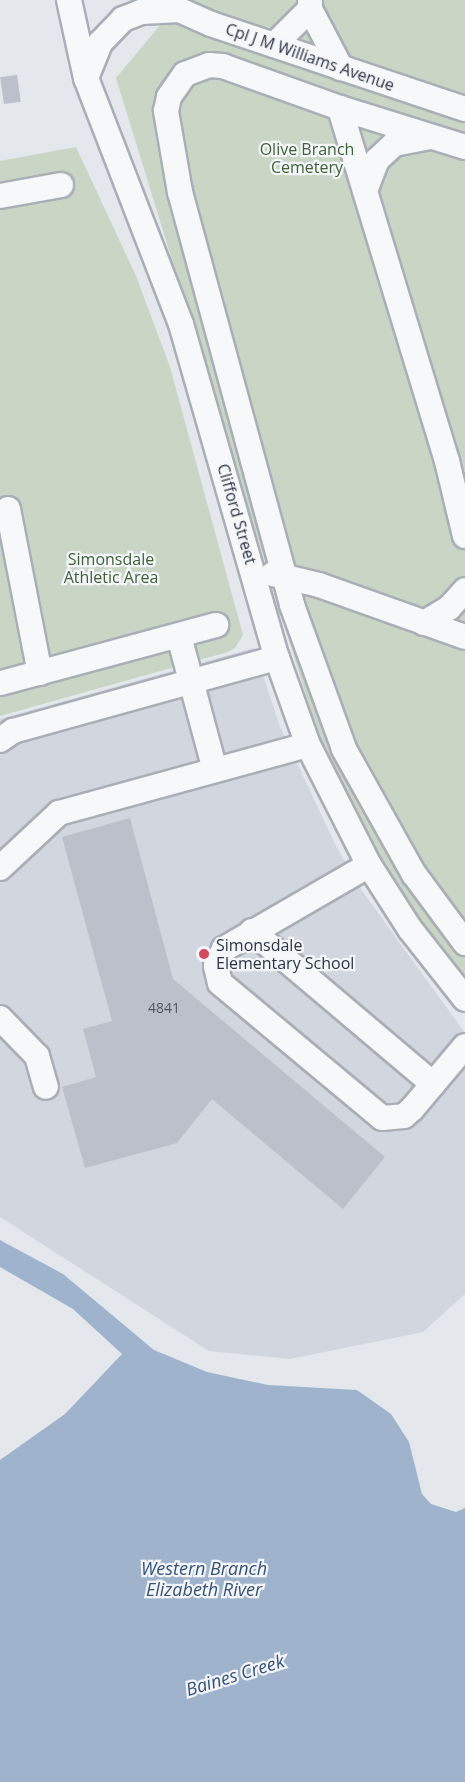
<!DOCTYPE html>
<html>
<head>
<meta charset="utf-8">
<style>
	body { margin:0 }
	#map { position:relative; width:465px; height:1782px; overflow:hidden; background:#e4e7ec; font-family:"Open Sans",sans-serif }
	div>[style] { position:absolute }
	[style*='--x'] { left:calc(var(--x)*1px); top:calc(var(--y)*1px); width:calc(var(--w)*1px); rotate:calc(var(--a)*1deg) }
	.built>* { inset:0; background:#d2d6de }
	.green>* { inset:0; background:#c9d6c5 }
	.water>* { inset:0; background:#9fb4cc }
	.building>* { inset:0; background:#bbc0ca; transform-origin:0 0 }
	.roads { filter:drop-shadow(2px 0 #a9aeb7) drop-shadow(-2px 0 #a9aeb7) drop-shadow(0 2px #a9aeb7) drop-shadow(0 -2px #a9aeb7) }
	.minor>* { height:24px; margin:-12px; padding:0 12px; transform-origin:12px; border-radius:12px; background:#f7f8fa }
	.dots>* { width:16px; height:16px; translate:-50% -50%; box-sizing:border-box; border:3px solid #f4f6f9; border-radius:50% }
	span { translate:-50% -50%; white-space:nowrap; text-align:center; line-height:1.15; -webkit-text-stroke:4.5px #f4f6f9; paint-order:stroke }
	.number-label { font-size:14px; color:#4f5766 }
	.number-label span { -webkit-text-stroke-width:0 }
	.street-label { font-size:16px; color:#2b3445 }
	.park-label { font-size:16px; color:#3f6138 }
	.poi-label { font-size:16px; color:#2b3445 }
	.left { translate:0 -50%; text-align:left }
	.water-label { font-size:18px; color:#34527a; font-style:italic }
</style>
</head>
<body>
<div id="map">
	<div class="built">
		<i style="clip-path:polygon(254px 648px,280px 727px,337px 848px,360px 888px,465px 1033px,465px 1294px,423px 1332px,290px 1359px,209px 1351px,0 1217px,0 719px)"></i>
	</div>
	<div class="green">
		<i style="clip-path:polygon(163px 0,465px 0,465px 983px,413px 917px,329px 770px,116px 78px,176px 6px)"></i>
		<i style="clip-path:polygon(76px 147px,136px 276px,170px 367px,243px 635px,235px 648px,228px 652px,0 716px,0 161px)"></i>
	</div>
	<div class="water">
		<i style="clip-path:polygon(0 1240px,63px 1274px,154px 1350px,207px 1372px,268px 1385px,357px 1390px,391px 1414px,409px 1442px,422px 1494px,431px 1504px,456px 1512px,465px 1508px,465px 1782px,0 1782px,0 1460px,65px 1414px,122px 1354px,73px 1309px,0 1267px)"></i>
	</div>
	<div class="building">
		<i style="left:17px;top:75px;width:27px;height:17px;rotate:82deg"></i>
		<i style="clip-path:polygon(130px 818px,173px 979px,385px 1157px,343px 1209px,212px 1099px,177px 1143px,85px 1168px,62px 1087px,96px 1077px,83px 1029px,112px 1021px,62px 837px)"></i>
	</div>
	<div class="roads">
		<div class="minor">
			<i style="--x:69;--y:0;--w:80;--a:77.7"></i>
			<i style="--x:86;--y:78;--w:264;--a:68.9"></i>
			<i style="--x:181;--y:324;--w:348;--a:74"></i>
			<i style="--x:277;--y:658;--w:92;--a:70.4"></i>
			<i style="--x:308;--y:745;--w:135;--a:63.1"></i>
			<i style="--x:369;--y:865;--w:76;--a:57.4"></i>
			<i style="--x:410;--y:929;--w:89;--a:51.8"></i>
			<i style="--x:157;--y:0;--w:59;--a:24"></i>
			<i style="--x:211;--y:24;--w:268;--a:18.5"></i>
			<i style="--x:310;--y:9;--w:67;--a:62.3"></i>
			<i style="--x:274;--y:45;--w:51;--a:-45"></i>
			<i style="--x:310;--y:9;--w:9;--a:-90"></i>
			<i style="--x:86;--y:78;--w:38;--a:-68"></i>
			<i style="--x:100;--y:43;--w:33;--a:-46"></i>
			<i style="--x:123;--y:19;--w:19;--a:-21"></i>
			<i style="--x:141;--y:12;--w:35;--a:-3"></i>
			<i style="--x:340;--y:108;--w:131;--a:17.3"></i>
			<i style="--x:365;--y:191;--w:33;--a:-69"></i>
			<i style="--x:377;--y:160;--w:23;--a:-43"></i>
			<i style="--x:394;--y:144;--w:37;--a:-11"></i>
			<i style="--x:0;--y:196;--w:62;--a:-10.2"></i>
			<i style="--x:8;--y:509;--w:167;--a:79"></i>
			<i style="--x:465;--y:536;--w:77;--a:-103.5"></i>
			<i style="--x:447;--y:461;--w:369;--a:-106.9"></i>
			<i style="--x:340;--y:108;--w:124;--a:-160.3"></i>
			<i style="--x:223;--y:66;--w:14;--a:-176"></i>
			<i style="--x:209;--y:65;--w:26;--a:159"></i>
			<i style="--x:185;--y:74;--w:28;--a:125"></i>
			<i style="--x:169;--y:97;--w:14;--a:102"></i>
			<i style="--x:166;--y:111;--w:82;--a:80.2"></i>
			<i style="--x:180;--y:192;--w:428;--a:74.8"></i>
			<i style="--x:292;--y:605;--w:153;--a:70.1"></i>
			<i style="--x:344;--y:749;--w:143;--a:60.8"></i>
			<i style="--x:414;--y:874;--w:86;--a:53.5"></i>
			<i style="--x:273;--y:574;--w:47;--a:13.4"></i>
			<i style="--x:319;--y:585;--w:155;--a:19.6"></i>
			<i style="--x:424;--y:623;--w:29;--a:-31"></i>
			<i style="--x:449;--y:608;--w:24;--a:-48"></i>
			<i style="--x:179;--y:636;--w:139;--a:75"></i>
			<i style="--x:1;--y:683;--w:223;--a:-15.1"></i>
			<i style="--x:0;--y:740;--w:16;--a:-35"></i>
			<i style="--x:13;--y:731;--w:274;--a:-15.5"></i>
			<i style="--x:369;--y:865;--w:168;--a:149.9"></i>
			<i style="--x:224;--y:949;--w:19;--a:115"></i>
			<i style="--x:216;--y:966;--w:17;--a:77"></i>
			<i style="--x:220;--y:983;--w:211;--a:39.8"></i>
			<i style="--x:382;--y:1118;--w:22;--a:-5"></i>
			<i style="--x:404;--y:1116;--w:11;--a:-41"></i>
			<i style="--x:412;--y:1109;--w:82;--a:-49.9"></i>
			<i style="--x:0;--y:868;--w:81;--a:-43"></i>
			<i style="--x:59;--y:813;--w:258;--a:-15.3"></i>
			<i style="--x:252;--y:931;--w:237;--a:40.2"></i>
			<i style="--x:0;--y:1018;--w:53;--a:45.8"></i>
			<i style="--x:37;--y:1056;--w:32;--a:74"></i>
		</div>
	</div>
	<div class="dots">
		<i style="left:204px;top:954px;background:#d1495b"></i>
	</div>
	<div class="number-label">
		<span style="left:164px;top:1008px">4841</span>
	</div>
	<div class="street-label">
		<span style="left:310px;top:57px;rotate:19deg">Cpl J M Williams Avenue</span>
		<span style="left:237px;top:514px;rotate:74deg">Clifford Street</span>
	</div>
	<div class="park-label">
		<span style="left:307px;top:158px">Olive Branch<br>Cemetery</span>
		<span style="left:111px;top:568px">Simonsdale<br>Athletic Area</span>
	</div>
	<div class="poi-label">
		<span class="left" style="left:216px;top:954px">Simonsdale<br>Elementary School</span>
	</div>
	<div class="water-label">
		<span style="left:204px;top:1579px">Western Branch<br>Elizabeth River</span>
		<span style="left:235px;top:1675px;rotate:-17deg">Baines Creek</span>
	</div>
</div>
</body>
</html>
